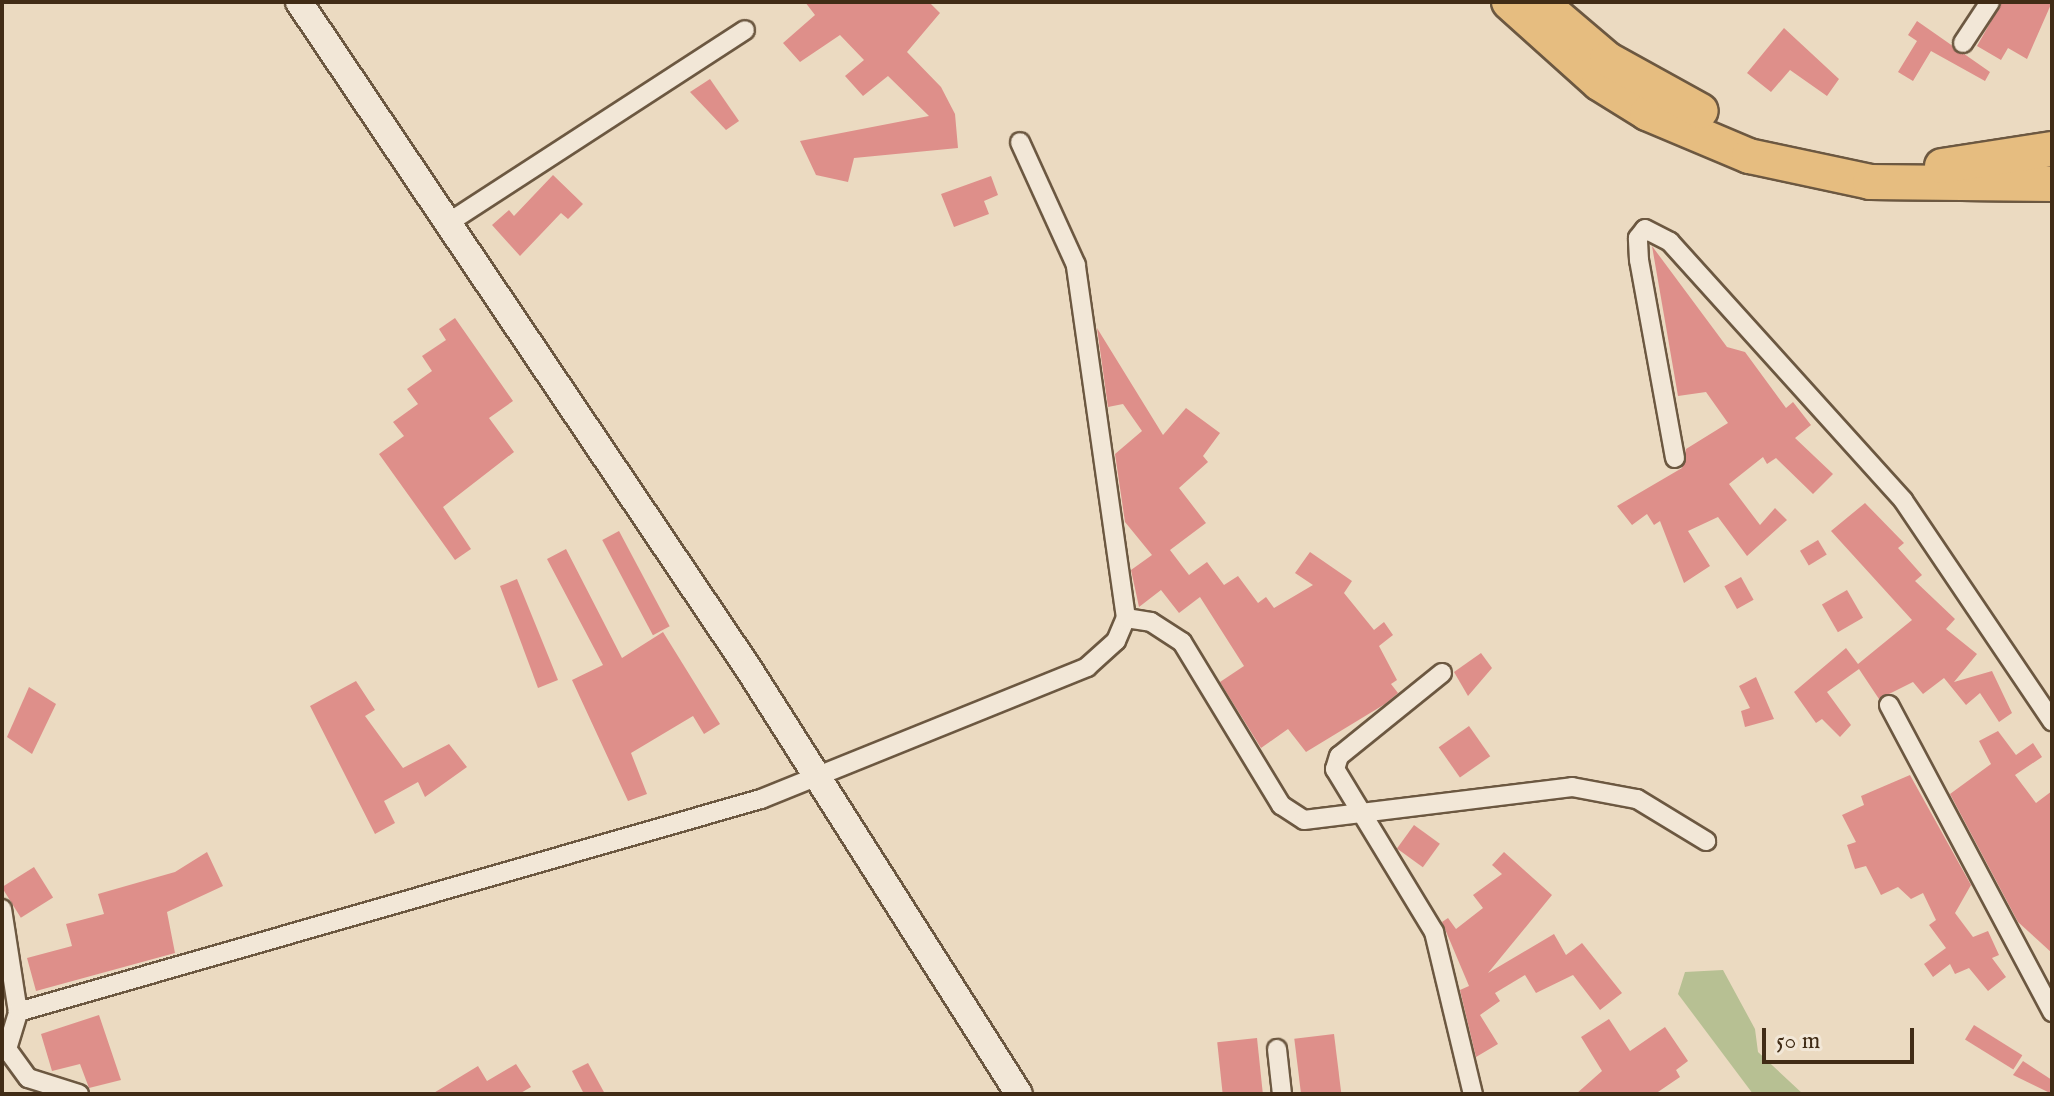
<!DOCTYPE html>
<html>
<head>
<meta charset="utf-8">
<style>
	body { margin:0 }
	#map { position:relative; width:2054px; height:1096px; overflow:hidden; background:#ebdac1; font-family:"IM FELL English",serif }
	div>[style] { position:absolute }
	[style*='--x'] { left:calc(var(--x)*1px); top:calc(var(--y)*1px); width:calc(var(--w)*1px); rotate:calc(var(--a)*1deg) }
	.green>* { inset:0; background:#b7c093 }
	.building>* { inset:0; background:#de8f8a; transform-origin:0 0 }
	.roads { filter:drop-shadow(2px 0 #6c5841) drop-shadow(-2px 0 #6c5841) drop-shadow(0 2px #6c5841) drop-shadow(0 -2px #6c5841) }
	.street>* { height:18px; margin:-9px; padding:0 9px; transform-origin:9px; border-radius:9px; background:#f2e7d7 }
	.secondary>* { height:26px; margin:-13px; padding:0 13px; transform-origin:13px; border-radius:13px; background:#f2e7d7 }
	.highway>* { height:34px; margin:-17px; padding:0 17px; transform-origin:17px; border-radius:17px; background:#e6bd80 }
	span { translate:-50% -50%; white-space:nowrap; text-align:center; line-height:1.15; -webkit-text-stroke:6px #f2e7d7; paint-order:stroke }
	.frame { position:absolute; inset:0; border:4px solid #412c16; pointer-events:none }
	.scale { position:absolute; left:1762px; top:1028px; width:152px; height:36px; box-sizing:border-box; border:4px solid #412c16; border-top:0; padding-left:10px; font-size:24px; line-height:28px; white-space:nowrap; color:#412c16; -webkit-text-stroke:6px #f2e7d7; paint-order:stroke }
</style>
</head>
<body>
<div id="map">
	<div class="green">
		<i style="clip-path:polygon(1723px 970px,1755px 1029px,1758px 1052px,1803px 1094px,1753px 1094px,1678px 994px,1685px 972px)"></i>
	</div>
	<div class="building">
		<i style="clip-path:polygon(805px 2px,929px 2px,940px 13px,907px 52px,941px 87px,955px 114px,958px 148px,854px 158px,848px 182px,816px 175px,800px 141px,929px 116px,888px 76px,863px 96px,845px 76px,864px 60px,840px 35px,800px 62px,783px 43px,815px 15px)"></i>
		<i style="clip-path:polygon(2002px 2px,2052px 2px,2027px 59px,2008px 48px,2001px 60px,1977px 46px)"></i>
		<i style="clip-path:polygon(1917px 21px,1990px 72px,1985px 81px,1931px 51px,1913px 81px,1898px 72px,1917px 41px,1908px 35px)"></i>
		<i style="clip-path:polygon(1784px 28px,1839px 79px,1827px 96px,1790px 70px,1771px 92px,1747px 73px)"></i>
		<i style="clip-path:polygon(710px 79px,739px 121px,726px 130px,690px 92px)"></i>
		<i style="clip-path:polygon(553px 175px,583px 204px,568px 219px,561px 213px,520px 256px,492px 225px,509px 210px,514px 216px)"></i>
		<i style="clip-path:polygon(991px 176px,998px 195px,984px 201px,989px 214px,954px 227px,941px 194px)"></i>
		<i style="clip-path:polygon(1652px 246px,1727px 347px,1745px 352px,1786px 408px,1793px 402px,1811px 425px,1795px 438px,1833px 474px,1813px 494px,1776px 458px,1767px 464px,1763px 457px,1729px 484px,1760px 525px,1775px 508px,1787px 520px,1747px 556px,1718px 517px,1688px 531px,1710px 566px,1684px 583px,1660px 521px,1654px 525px,1647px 514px,1632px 525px,1617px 506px,1682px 468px,1686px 449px,1728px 423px,1706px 392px,1678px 396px)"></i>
		<i style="clip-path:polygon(455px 318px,513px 401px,489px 418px,514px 452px,443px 507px,471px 549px,455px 560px,379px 454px,404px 436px,393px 422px,418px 404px,407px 389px,432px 371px,422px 356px,446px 340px,439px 329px)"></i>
		<i style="clip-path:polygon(1097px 328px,1163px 435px,1186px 408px,1220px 433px,1203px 456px,1208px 462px,1179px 488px,1206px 523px,1170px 550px,1189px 575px,1207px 562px,1224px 585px,1238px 576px,1258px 603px,1266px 597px,1274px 608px,1313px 585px,1295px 573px,1310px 552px,1352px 581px,1344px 593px,1374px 630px,1384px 622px,1393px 635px,1379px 646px,1397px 680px,1391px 684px,1398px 693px,1385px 704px,1306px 752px,1288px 729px,1261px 748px,1220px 682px,1244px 666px,1200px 597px,1179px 613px,1161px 590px,1139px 607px,1131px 570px,1152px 555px,1125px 522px,1115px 454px,1142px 431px,1123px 404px,1108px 407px)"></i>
		<i style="clip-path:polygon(1865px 503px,1904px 543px,1898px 548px,1922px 575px,1915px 581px,1955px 619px,1946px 629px,1977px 654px,1954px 682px,1992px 671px,2012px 713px,1999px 722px,1980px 693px,1966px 705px,1944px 678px,1923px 694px,1913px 682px,1879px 699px,1859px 669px,1827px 692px,1851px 725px,1840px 737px,1822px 719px,1816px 723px,1794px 692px,1846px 648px,1858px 664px,1912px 620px,1831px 531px)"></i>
		<i style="left:619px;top:531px;width:108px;height:19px;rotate:62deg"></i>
		<i style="left:1818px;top:540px;width:17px;height:21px;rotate:59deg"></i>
		<i style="clip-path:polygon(566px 549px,622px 658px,663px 632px,720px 724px,704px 734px,693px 716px,631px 753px,647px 794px,628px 801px,572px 680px,603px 665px,547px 559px)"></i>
		<i style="left:1741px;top:577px;width:26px;height:19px;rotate:61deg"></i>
		<i style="clip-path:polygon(517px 579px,558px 680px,538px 688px,500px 586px)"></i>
		<i style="left:1847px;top:590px;width:32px;height:29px;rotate:60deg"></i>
		<i style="clip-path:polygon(1481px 653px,1492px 668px,1468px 696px,1454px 672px)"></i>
		<i style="clip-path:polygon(1756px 677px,1774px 719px,1745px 727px,1741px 711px,1750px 708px,1739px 686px)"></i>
		<i style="clip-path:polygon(356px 681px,375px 710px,365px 716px,403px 768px,449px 744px,467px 767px,425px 797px,418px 782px,384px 801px,395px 823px,375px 834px,310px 706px)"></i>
		<i style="clip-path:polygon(29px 687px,56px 704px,32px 754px,7px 737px)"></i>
		<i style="left:1469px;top:726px;width:37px;height:37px;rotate:55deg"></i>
		<i style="clip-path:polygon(1998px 731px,2016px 755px,2033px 743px,2042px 757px,2015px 775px,2036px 803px,2052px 791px,2052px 953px,2018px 922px,1950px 794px,1991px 764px,1979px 741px)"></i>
		<i style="clip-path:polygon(1910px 775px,1971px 885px,1955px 913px,1973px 937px,1988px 931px,1999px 955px,1992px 958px,2006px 977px,1988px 991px,1969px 968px,1955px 974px,1950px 964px,1933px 977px,1924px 964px,1946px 948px,1929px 925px,1936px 920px,1923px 893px,1911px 899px,1898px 887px,1881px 895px,1866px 866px,1855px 869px,1847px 845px,1856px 842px,1842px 815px,1864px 805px,1861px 796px)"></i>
		<i style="left:1414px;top:825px;width:32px;height:29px;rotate:36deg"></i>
		<i style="clip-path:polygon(207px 852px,223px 886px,167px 912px,175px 953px,36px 991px,27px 958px,72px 946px,66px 924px,104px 914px,98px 894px,175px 872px)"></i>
		<i style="clip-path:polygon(1504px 852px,1552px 895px,1488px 973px,1554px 934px,1566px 955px,1582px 943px,1622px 993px,1600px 1010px,1573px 975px,1536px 993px,1525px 975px,1495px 993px,1500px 1001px,1480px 1015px,1498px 1044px,1476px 1057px,1460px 990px,1469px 986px,1442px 922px,1448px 918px,1456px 929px,1483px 908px,1473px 895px,1502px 874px,1492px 865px)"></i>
		<i style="left:34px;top:867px;width:36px;height:38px;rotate:58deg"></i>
		<i style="clip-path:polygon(99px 1015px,121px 1080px,89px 1088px,80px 1064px,52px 1071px,41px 1034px)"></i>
		<i style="clip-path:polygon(1609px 1019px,1630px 1051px,1665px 1027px,1688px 1061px,1676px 1070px,1680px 1077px,1655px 1094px,1576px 1094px,1602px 1071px,1581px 1037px)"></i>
		<i style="left:1974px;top:1025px;width:57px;height:17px;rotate:32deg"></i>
		<i style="left:1334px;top:1034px;width:60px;height:40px;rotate:83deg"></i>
		<i style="left:1257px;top:1038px;width:56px;height:40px;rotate:84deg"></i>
		<i style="clip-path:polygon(2023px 1061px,2052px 1080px,2052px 1094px,2013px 1075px)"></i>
		<i style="clip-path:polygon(588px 1063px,605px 1094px,584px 1094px,572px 1071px)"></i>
		<i style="clip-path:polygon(516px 1064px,531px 1087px,519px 1094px,432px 1094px,478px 1066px,487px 1081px)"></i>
	</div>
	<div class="roads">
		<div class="street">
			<i style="--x:1963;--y:43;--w:49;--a:-56.6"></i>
			<i style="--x:448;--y:223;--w:354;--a:-33"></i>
			<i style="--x:1675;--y:458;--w:201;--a:-100.3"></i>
			<i style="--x:1639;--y:260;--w:22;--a:-93"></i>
			<i style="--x:1638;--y:238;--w:11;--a:-52"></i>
			<i style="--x:1645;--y:229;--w:28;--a:27"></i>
			<i style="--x:1670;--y:242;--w:348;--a:47.9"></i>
			<i style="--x:1903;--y:500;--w:267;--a:56"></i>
			<i style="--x:1126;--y:618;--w:25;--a:9"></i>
			<i style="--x:1151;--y:622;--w:37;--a:33"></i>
			<i style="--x:1182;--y:642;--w:191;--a:58.7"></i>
			<i style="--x:1281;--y:805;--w:27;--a:33"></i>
			<i style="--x:1304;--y:820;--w:270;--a:-7"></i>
			<i style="--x:1572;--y:787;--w:66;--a:10.5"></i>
			<i style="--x:1637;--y:799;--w:81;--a:31.3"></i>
			<i style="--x:1442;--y:673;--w:132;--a:141.1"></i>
			<i style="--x:1339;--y:756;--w:14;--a:107"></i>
			<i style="--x:1335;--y:769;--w:191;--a:58.7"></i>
			<i style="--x:1434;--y:932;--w:167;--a:76.5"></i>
			<i style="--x:1889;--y:705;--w:348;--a:62"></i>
			<i style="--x:2;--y:909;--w:104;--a:81.2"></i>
			<i style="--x:1277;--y:1049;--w:45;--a:83.7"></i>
			<i style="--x:79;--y:1094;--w:53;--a:-162.6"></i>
			<i style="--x:28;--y:1078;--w:36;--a:-126"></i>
			<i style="--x:7;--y:1049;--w:39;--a:-73"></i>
			<i style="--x:18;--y:1012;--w:773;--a:-16"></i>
			<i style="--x:761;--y:799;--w:352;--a:-22"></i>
			<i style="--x:1087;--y:667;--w:39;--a:-42"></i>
			<i style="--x:1116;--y:641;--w:25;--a:-67"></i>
			<i style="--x:1126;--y:618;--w:357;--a:-98.1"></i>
			<i style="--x:1076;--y:265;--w:135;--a:-114.5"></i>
		</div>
		<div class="secondary">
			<i style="--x:299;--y:2;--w:807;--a:56.01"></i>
			<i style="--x:750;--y:671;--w:501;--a:57.55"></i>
		</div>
		<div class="highway">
			<i style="--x:1509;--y:2;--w:121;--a:42"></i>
			<i style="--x:1599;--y:83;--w:57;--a:32"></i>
			<i style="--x:1647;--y:113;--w:111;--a:22.9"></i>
			<i style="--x:1749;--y:156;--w:124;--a:12.1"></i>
			<i style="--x:1870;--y:182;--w:182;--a:0.6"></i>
			<i style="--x:1540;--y:2;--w:88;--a:40.4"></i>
			<i style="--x:1607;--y:59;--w:107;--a:29"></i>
			<i style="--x:1942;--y:166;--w:111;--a:-8.8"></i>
		</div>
	</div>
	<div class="frame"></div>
	<div class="scale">50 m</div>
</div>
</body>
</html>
